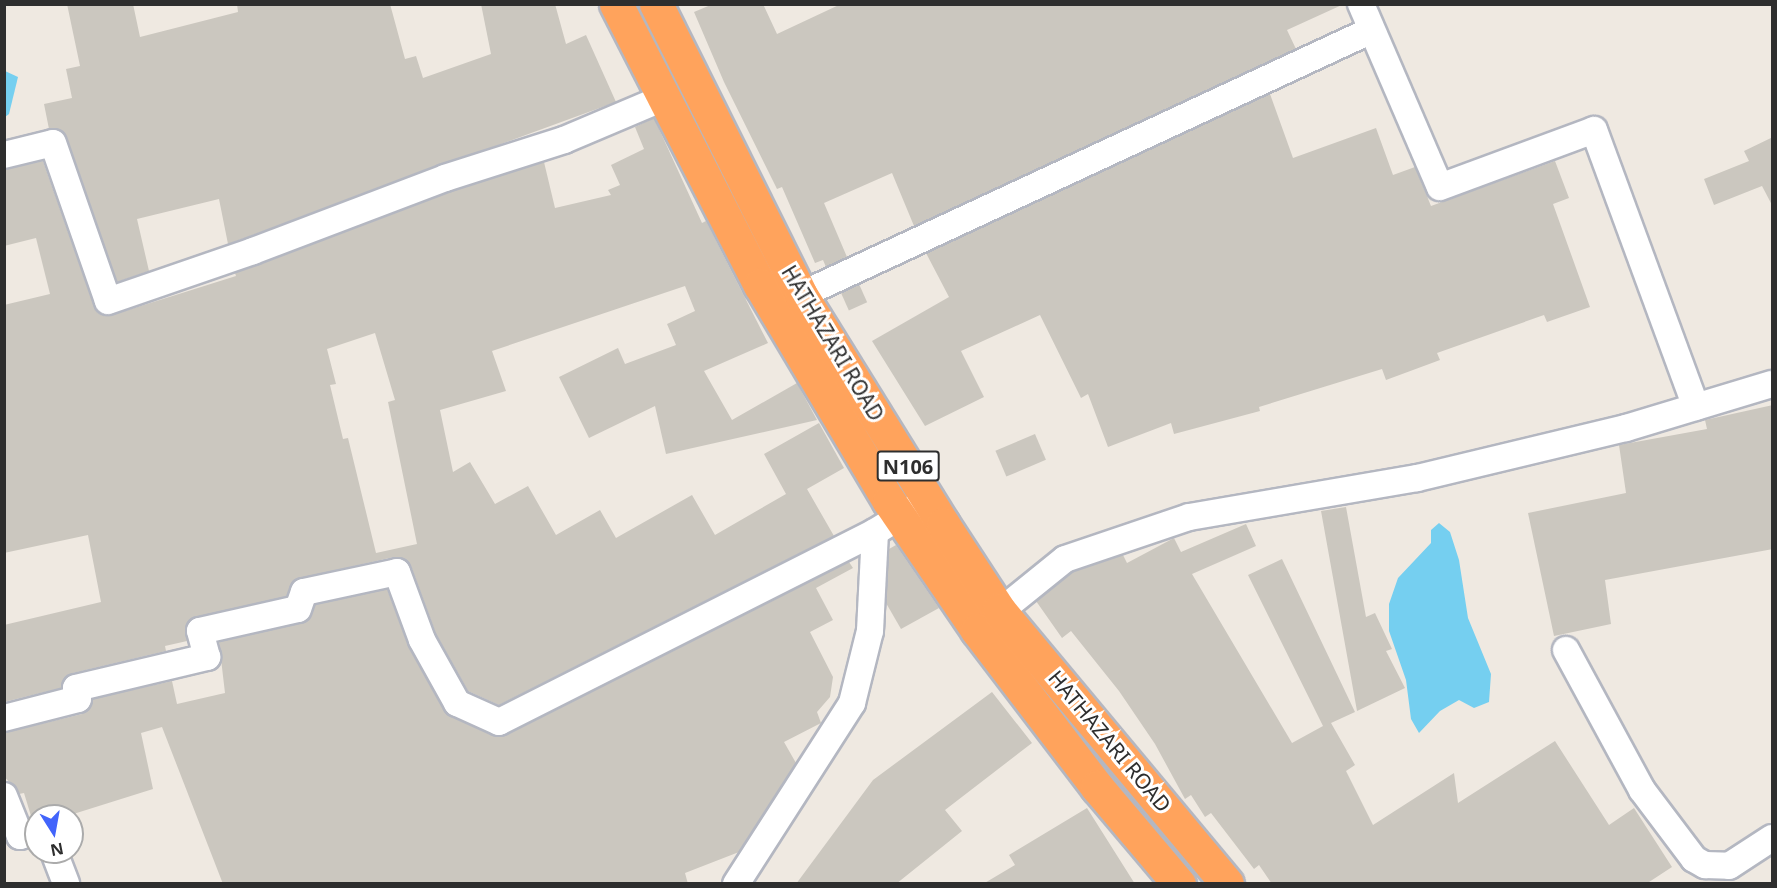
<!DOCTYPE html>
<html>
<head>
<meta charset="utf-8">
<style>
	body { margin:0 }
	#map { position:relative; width:1777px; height:888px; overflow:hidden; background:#efe9e1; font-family:"Noto Sans",sans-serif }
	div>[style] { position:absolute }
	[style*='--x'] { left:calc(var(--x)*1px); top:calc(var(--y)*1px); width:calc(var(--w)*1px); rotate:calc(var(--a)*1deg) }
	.water>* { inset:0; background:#75cff0 }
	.building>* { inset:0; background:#cbc7bf; transform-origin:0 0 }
	.roads { filter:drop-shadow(2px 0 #b4b7c1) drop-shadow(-2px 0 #b4b7c1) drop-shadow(0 2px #b4b7c1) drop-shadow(0 -2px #b4b7c1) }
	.street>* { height:26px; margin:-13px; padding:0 13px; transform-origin:13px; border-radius:13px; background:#fff }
	.highway>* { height:33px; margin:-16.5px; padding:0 16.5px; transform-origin:16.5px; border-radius:16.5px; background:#ffa35c }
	span { translate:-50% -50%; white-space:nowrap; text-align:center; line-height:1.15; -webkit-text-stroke:6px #fff; paint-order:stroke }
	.shield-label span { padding:2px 4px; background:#fff; border:2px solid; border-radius:4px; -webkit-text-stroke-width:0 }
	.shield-label { font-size:20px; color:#2e2e2e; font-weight:700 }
	.street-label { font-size:21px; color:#2e2e2e }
	.frame { position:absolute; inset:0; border:6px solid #2e2e2e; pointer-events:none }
	.north { position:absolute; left:24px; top:804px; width:60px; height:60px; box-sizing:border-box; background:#fff; border:2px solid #ababab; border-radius:50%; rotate:169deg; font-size:16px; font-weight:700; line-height:24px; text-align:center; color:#2e2e2e }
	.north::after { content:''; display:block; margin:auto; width:21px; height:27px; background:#4264fb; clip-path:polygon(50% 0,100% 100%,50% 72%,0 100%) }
</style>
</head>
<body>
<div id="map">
	<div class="water">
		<i style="clip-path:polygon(5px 71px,18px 77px,9px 114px,5px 117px)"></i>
		<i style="clip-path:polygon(1439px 523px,1450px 532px,1459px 560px,1468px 618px,1491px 674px,1489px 702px,1474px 708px,1459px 700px,1440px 711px,1419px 733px,1411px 719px,1406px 680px,1389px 631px,1389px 604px,1398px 578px,1431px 543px,1431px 530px)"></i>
	</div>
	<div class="building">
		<i style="clip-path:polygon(67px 4px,133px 4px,140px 37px,238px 12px,237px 4px,390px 4px,405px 59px,416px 56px,423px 78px,491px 54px,481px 4px,555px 4px,566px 44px,586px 35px,616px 102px,228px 244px,219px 199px,137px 219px,149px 271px,117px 282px,67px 138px,57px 129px,49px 129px,44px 104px,72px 98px,66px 69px,80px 66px)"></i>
		<i style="clip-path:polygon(713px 4px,763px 4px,777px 34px,841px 4px,1344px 4px,1287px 30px,1296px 49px,914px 226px,892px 173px,824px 203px,847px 257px,826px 267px,823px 260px,815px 263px,782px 187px,777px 189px,724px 82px,694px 12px)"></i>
		<i style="clip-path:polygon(1270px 94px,1293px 158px,1376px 128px,1393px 175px,1415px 167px,1431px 206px,1555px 161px,1569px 198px,1553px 204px,1590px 307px,1547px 322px,1544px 315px,1437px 353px,1440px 360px,1386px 380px,1382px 369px,1259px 407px,1260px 411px,1174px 434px,1171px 423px,1108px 447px,1088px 394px,1081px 398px,1040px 315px,961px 351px,984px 397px,925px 426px,872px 341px,949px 297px,926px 253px)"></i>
		<i style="clip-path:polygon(evenodd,654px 118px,702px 223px,706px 221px,768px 343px,704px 371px,732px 420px,797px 383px,817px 420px,666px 454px,655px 406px,589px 438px,559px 377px,618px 348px,625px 364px,676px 345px,667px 324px,695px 311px,685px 286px,492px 351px,506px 391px,440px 410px,453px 472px,470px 462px,495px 504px,528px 486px,556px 535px,600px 510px,616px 538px,692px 495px,715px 535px,786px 494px,764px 454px,819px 423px,844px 468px,807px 489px,834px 536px,499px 705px,468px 691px,436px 634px,411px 566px,407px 561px,394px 557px,300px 578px,294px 581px,287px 596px,190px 620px,185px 628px,187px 641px,165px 646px,166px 651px,73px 673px,66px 677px,61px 688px,4px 702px,4px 625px,101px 602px,88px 535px,4px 553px,4px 305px,50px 294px,36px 238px,4px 246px,4px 170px,43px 161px,94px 306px,99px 313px,112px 315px,236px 276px,235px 273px,450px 192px,544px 162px,555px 208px,611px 195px,608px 190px,620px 185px,611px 165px,644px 149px,635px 127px,654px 118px,375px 333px,395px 400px,388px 402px,417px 544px,376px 553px,348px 438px,343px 439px,330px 385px,336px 384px,327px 349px,375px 333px)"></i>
		<i style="clip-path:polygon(1773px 137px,1773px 207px,1762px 186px,1714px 205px,1704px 179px,1749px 161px,1744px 151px)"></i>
		<i style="left:859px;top:284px;width:20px;height:20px;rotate:66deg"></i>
		<i style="clip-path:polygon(1773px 405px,1773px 549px,1605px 580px,1611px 624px,1554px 636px,1528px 513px,1626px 493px,1619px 445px,1707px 429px,1705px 420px)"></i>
		<i style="left:1035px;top:434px;width:28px;height:43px;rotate:67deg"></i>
		<i style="clip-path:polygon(1346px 507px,1366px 617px,1375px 613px,1392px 649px,1386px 651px,1405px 688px,1357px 711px,1321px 511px)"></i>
		<i style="clip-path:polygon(1246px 524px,1256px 546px,1192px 574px,1292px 743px,1323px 726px,1248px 575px,1282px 559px,1355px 712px,1331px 723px,1355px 765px,1346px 771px,1373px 825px,1454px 773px,1458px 803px,1555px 741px,1609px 825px,1634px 808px,1672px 867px,1646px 884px,1272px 884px,1259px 865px,1254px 869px,1211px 813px,1205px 817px,1191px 795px,1185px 799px,1155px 744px,1119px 691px,1071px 631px,1062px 638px,1036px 601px,1072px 572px,1123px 555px,1127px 563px,1174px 538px,1181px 552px)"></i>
		<i style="clip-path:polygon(896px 545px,939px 608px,901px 629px,886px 603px,889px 549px)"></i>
		<i style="clip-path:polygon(849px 562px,853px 568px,816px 588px,833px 620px,810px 632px,833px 677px,830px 697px,817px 712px,821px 723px,784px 742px,796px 763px,739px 852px,685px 873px,688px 884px,223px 884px,162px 727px,141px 733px,153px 789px,67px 816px,31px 816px,24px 793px,19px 794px,4px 776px,4px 733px,82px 714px,93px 699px,172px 681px,177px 704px,225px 693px,219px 642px,302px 623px,308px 620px,315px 605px,387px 589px,409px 647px,444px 710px,500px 737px)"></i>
		<i style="clip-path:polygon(992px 692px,1032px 743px,945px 810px,962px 831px,896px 884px,796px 884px,873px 780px)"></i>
		<i style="clip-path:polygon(1087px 808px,1135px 884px,983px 884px,1015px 865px,1009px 855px)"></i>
	</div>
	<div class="roads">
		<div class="street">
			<i style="--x:1361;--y:4;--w:199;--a:66.7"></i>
			<i style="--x:1440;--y:187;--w:164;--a:-20.3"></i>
			<i style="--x:1594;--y:130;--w:295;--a:69.8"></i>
			<i style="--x:4;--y:155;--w:50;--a:-13.8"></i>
			<i style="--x:53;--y:143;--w:167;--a:70.8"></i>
			<i style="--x:108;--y:301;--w:153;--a:-19"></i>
			<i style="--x:253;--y:251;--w:205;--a:-20.8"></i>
			<i style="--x:445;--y:178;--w:125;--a:-17.7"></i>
			<i style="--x:564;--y:140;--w:111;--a:-22.9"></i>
			<i style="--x:801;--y:295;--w:629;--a:-24.9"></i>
			<i style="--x:987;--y:622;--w:100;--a:-38.9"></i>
			<i style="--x:1065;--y:559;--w:131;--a:-18.7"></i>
			<i style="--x:1189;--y:517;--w:231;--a:-9.7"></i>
			<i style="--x:1417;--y:478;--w:215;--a:-13.5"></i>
			<i style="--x:1626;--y:428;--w:152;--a:-16.8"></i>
			<i style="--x:1566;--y:650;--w:159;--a:61.5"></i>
			<i style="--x:1642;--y:790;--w:86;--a:53"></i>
			<i style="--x:1694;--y:859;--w:13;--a:29"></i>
			<i style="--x:1705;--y:865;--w:24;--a:2"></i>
			<i style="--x:1729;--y:866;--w:51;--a:-33.1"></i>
			<i style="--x:4;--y:718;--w:76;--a:-14.4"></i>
			<i style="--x:78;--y:699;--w:11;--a:-100"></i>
			<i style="--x:76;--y:688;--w:135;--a:-13.3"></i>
			<i style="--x:207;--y:657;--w:27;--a:-105"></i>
			<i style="--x:200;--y:631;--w:100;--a:-12.7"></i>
			<i style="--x:298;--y:609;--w:18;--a:-71"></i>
			<i style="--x:304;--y:592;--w:95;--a:-12.1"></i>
			<i style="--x:397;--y:572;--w:72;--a:69.8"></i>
			<i style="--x:422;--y:640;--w:72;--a:60.9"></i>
			<i style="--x:457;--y:703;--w:46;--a:24.3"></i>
			<i style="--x:499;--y:722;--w:421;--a:-26.8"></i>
			<i style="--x:875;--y:532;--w:47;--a:-32"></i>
			<i style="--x:4;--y:796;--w:43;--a:68.2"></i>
			<i style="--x:20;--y:836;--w:17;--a:-17"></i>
			<i style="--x:54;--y:852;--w:34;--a:69"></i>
			<i style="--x:736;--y:884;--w:215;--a:-57.3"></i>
			<i style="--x:852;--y:703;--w:74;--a:-76"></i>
			<i style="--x:870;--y:631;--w:99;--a:-87.1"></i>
		</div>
		<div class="highway">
			<i style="--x:616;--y:4;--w:316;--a:62.9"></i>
			<i style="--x:760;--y:285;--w:252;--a:59.2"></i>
			<i style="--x:889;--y:501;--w:156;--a:55.7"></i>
			<i style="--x:977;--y:630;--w:198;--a:52.6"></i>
			<i style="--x:1097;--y:787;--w:127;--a:49.8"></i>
			<i style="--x:656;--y:4;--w:325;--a:63.5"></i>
			<i style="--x:801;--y:295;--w:269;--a:58.2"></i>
			<i style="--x:943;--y:524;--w:103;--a:56.9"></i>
			<i style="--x:999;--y:610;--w:356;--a:50.2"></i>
		</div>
	</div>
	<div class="shield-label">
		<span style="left:908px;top:466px">N106</span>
	</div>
	<div class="street-label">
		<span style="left:833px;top:343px;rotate:59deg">HATHAZARI ROAD</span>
		<span style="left:1110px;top:741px;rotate:50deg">HATHAZARI ROAD</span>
	</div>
	<div class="frame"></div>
	<div class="north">N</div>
</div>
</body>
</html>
